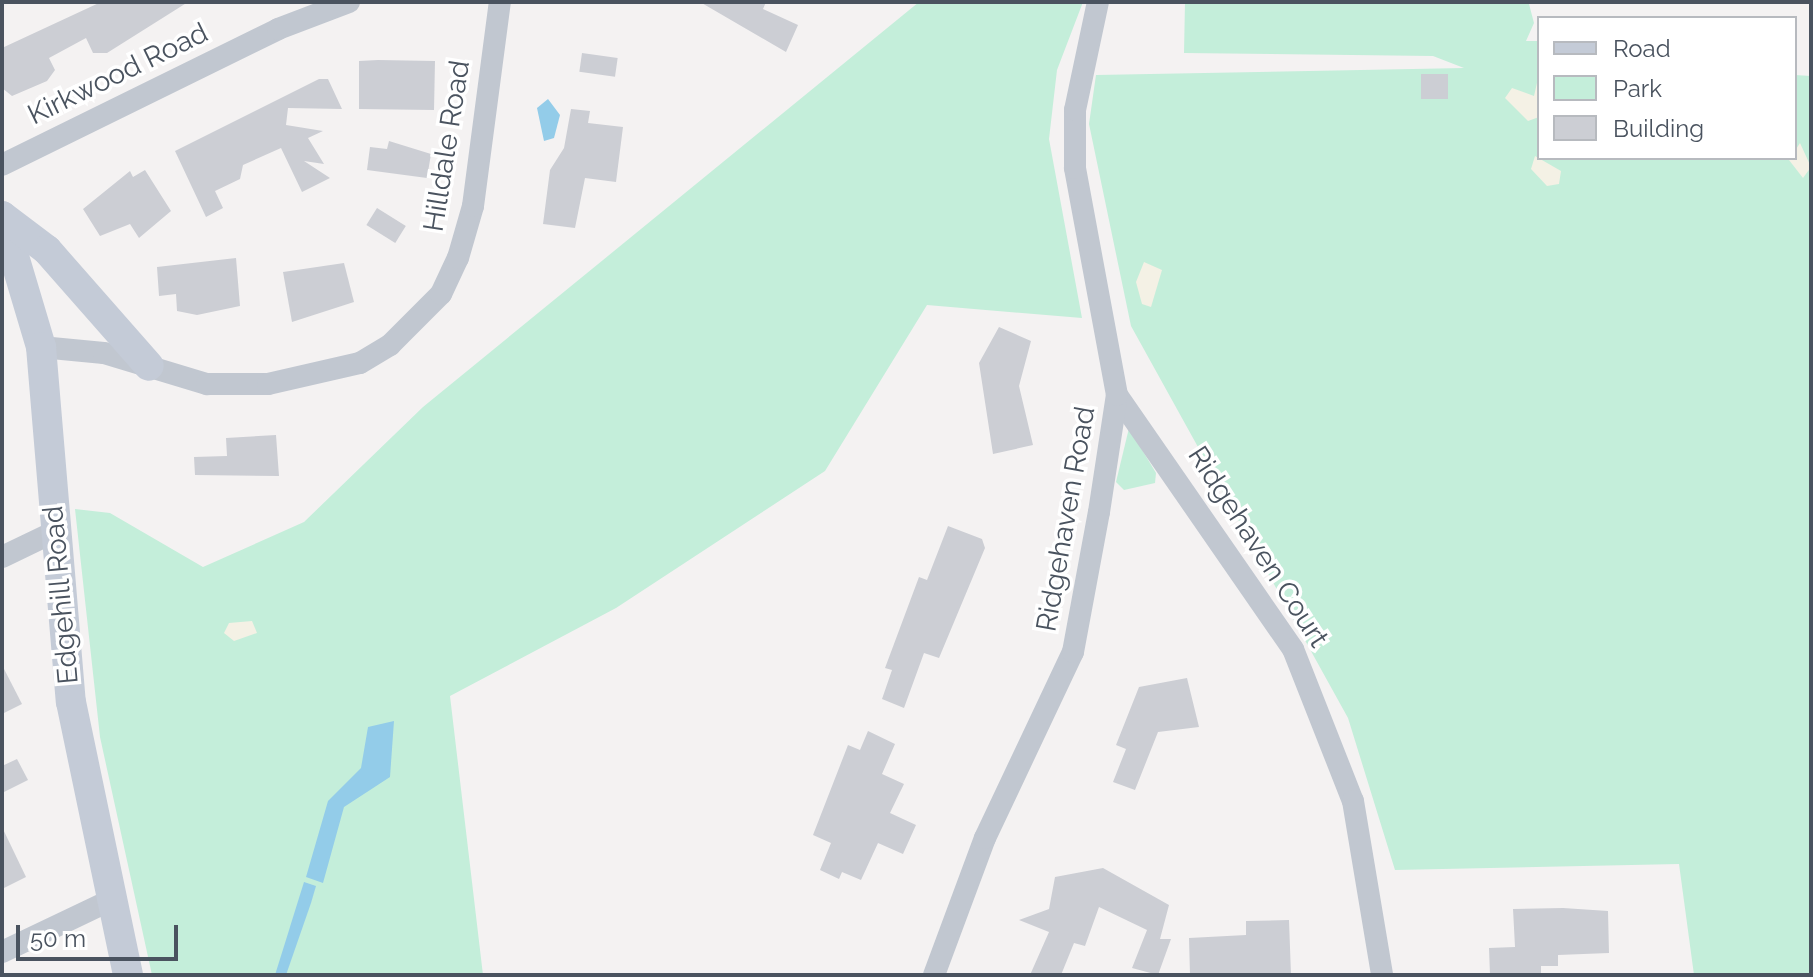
<!DOCTYPE html>
<html>
<head>
<meta charset="utf-8">
<style>
	body { margin:0 }
	#map { position:relative; width:1813px; height:977px; overflow:hidden; background:#f4f2f2; font-family:Raleway,sans-serif }
	div>[style] { position:absolute }
	[style*='--x'] { left:calc(var(--x)*1px); top:calc(var(--y)*1px); width:calc(var(--w)*1px); rotate:calc(var(--a)*1deg) }
	.green>* { inset:0; background:#c4eeda }
	.sand>* { inset:0; background:#f4f1e5 }
	.water>* { inset:0; background:#93cce9 }
	.building>* { inset:0; background:#ccced4; transform-origin:0 0 }
	.street>* { height:22px; margin:-11px; padding:0 11px; transform-origin:11px; border-radius:11px; background:#c1c7d0 }
	.secondary>* { height:30px; margin:-15px; padding:0 15px; transform-origin:15px; border-radius:15px; background:#c4cbd7 }
	span { translate:-50% -50%; white-space:nowrap; text-align:center; line-height:1.15; -webkit-text-stroke:7px #fff; paint-order:stroke }
	.street-label { font-size:28px; color:#4a535f }
	.frame { position:absolute; inset:0; border:4px solid #4a535f; pointer-events:none }
	.legend { position:absolute; left:1537px; top:16px; width:260px; height:144px; box-sizing:border-box; background:#fff; border:2px solid #b7babf; margin:0; padding:10px 14px; list-style:none; font-size:24px; color:#4a535f }
	.legend li { display:flex; align-items:center; gap:16px; height:40px }
	.legend b { width:40px; border:2px solid #b7babf }
	.scale { position:absolute; left:16px; top:925px; width:162px; height:36px; box-sizing:border-box; border:4px solid #4a535f; border-top:0; padding-left:10px; font-size:24px; line-height:28px; white-space:nowrap; color:#4a535f; -webkit-text-stroke:6px #fff; paint-order:stroke }
</style>
</head>
<body>
<div id="map">
	<div class="green">
		<i style="clip-path:polygon(919px 2px,1083px 2px,1057px 70px,1049px 139px,1082px 318px,927px 305px,825px 471px,616px 608px,450px 696px,483px 975px,152px 975px,100px 737px,75px 509px,110px 513px,203px 567px,304px 522px,423px 407px)"></i>
		<i style="clip-path:polygon(1185px 2px,1529px 4px,1534px 23px,1526px 41px,1539px 41px,1539px 158px,1795px 158px,1795px 75px,1811px 76px,1811px 975px,1694px 975px,1679px 864px,1395px 870px,1348px 718px,1131px 326px,1089px 124px,1096px 75px,1464px 68px,1433px 56px,1184px 53px)"></i>
		<i style="clip-path:polygon(1129px 428px,1156px 473px,1155px 483px,1124px 490px,1116px 482px)"></i>
	</div>
	<div class="sand">
		<i style="clip-path:polygon(1539px 74px,1539px 117px,1528px 121px,1505px 98px,1512px 88px,1534px 96px)"></i>
		<i style="clip-path:polygon(1800px 143px,1811px 167px,1803px 178px,1789px 160px)"></i>
		<i style="clip-path:polygon(1535px 156px,1561px 171px,1559px 184px,1547px 186px,1531px 169px)"></i>
		<i style="clip-path:polygon(1144px 262px,1162px 270px,1151px 307px,1142px 304px,1136px 282px)"></i>
		<i style="clip-path:polygon(252px 621px,257px 633px,234px 641px,224px 633px,229px 623px)"></i>
	</div>
	<div class="water">
		<i style="clip-path:polygon(548px 99px,560px 115px,554px 138px,544px 141px,537px 108px)"></i>
		<i style="clip-path:polygon(394px 721px,390px 777px,344px 807px,323px 883px,306px 877px,328px 801px,361px 768px,368px 727px)"></i>
		<i style="clip-path:polygon(304px 882px,316px 886px,311px 903px,286px 975px,275px 975px)"></i>
	</div>
	<div class="building">
		<i style="clip-path:polygon(101px 2px,188px 2px,107px 53px,93px 53px,86px 38px,49px 58px,55px 70px,47px 81px,12px 96px,2px 88px,2px 48px)"></i>
		<i style="clip-path:polygon(700px 2px,766px 2px,763px 9px,798px 25px,786px 52px)"></i>
		<i style="left:582px;top:53px;width:36px;height:19px;rotate:8deg"></i>
		<i style="clip-path:polygon(378px 60px,435px 61px,434px 110px,359px 109px,359px 61px)"></i>
		<i style="left:1421px;top:74px;width:27px;height:25px"></i>
		<i style="clip-path:polygon(319px 79px,328px 79px,342px 109px,288px 108px,286px 125px,323px 131px,308px 138px,324px 164px,304px 161px,330px 178px,302px 192px,281px 148px,243px 165px,240px 179px,215px 191px,223px 208px,206px 217px,175px 151px)"></i>
		<i style="clip-path:polygon(571px 109px,590px 111px,588px 123px,623px 127px,616px 182px,585px 178px,575px 228px,543px 224px,550px 170px,564px 148px)"></i>
		<i style="clip-path:polygon(389px 141px,431px 154px,427px 178px,367px 170px,370px 147px,387px 149px)"></i>
		<i style="clip-path:polygon(145px 170px,171px 211px,139px 238px,130px 224px,100px 236px,83px 209px,130px 171px,133px 177px)"></i>
		<i style="left:377px;top:208px;width:34px;height:20px;rotate:32deg"></i>
		<i style="clip-path:polygon(236px 258px,240px 306px,197px 315px,177px 311px,176px 294px,159px 296px,157px 267px)"></i>
		<i style="clip-path:polygon(344px 263px,354px 302px,292px 322px,283px 272px)"></i>
		<i style="clip-path:polygon(999px 327px,1031px 341px,1019px 386px,1033px 445px,993px 454px,979px 363px)"></i>
		<i style="clip-path:polygon(276px 435px,279px 476px,195px 475px,194px 457px,227px 456px,226px 438px)"></i>
		<i style="clip-path:polygon(948px 526px,982px 539px,985px 548px,939px 658px,924px 653px,904px 708px,882px 699px,892px 670px,885px 668px,919px 577px,927px 580px)"></i>
		<i style="clip-path:polygon(2px 665px,22px 704px,2px 714px)"></i>
		<i style="clip-path:polygon(1187px 678px,1199px 727px,1158px 732px,1135px 790px,1113px 782px,1126px 749px,1116px 745px,1139px 687px)"></i>
		<i style="clip-path:polygon(868px 731px,895px 744px,882px 774px,904px 784px,890px 813px,916px 825px,903px 854px,878px 843px,861px 880px,842px 872px,839px 879px,820px 870px,831px 843px,813px 835px,848px 745px,860px 750px)"></i>
		<i style="clip-path:polygon(17px 759px,28px 780px,2px 793px,2px 766px)"></i>
		<i style="clip-path:polygon(2px 827px,26px 877px,2px 889px)"></i>
		<i style="clip-path:polygon(1103px 868px,1169px 905px,1160px 939px,1171px 939px,1158px 975px,1132px 968px,1147px 930px,1099px 907px,1085px 946px,1074px 943px,1061px 975px,1030px 975px,1049px 932px,1019px 920px,1049px 909px,1055px 877px)"></i>
		<i style="clip-path:polygon(1563px 908px,1608px 911px,1609px 953px,1558px 955px,1558px 966px,1541px 966px,1541px 975px,1490px 975px,1489px 948px,1515px 947px,1513px 909px)"></i>
		<i style="clip-path:polygon(1289px 920px,1291px 975px,1190px 975px,1189px 938px,1246px 935px,1246px 921px)"></i>
	</div>
	<div class="street">
		<i style="--x:2;--y:165;--w:308;--a:-26.2"></i>
		<i style="--x:278;--y:29;--w:76;--a:-20.8"></i>
		<i style="--x:41;--y:347;--w:63;--a:5.4"></i>
		<i style="--x:104;--y:353;--w:108;--a:16.8"></i>
		<i style="--x:207;--y:384;--w:61;--a:0"></i>
		<i style="--x:268;--y:384;--w:94;--a:-12.9"></i>
		<i style="--x:360;--y:363;--w:35;--a:-31"></i>
		<i style="--x:390;--y:345;--w:72;--a:-45"></i>
		<i style="--x:441;--y:294;--w:40;--a:-65"></i>
		<i style="--x:458;--y:258;--w:54;--a:-73.9"></i>
		<i style="--x:473;--y:206;--w:206;--a:-82.5"></i>
		<i style="--x:1117;--y:395;--w:309;--a:55.3"></i>
		<i style="--x:1293;--y:649;--w:163;--a:68.5"></i>
		<i style="--x:1353;--y:801;--w:176;--a:80.5"></i>
		<i style="--x:2;--y:557;--w:58;--a:-25.7"></i>
		<i style="--x:2;--y:952;--w:121;--a:-25.5"></i>
		<i style="--x:934;--y:975;--w:146;--a:-69.6"></i>
		<i style="--x:985;--y:838;--w:206;--a:-64.7"></i>
		<i style="--x:1073;--y:652;--w:142;--a:-79.5"></i>
		<i style="--x:1099;--y:512;--w:118;--a:-81.3"></i>
		<i style="--x:1117;--y:395;--w:231;--a:-100.5"></i>
		<i style="--x:1075;--y:168;--w:58;--a:-90"></i>
		<i style="--x:1075;--y:110;--w:110;--a:-78"></i>
	</div>
	<div class="secondary">
		<i style="--x:2;--y:216;--w:137;--a:73.4"></i>
		<i style="--x:41;--y:347;--w:356;--a:85.2"></i>
		<i style="--x:71;--y:702;--w:279;--a:78.2"></i>
		<i style="--x:2;--y:216;--w:56;--a:37.1"></i>
		<i style="--x:47;--y:250;--w:154;--a:48.7"></i>
	</div>
	<div class="street-label">
		<span style="left:118px;top:74px;rotate:-26deg">Kirkwood Road</span>
		<span style="left:447px;top:146px;rotate:-81deg">Hilldale Road</span>
		<span style="left:1066px;top:519px;rotate:-80deg">Ridgehaven Road</span>
		<span style="left:1258px;top:547px;rotate:57deg">Ridgehaven Court</span>
		<span style="left:61px;top:595px;rotate:-95deg">Edgehill Road</span>
	</div>
	<div class="frame"></div>
	<ul class="legend">
	<li><b style="height:10px;background:#c4cbd7"></b>Road</li>
	<li><b style="height:22px;background:#c4eeda"></b>Park</li>
	<li><b style="height:22px;background:#ccced4"></b>Building</li>
	</ul>
	<div class="scale">50 m</div>
</div>
</body>
</html>
